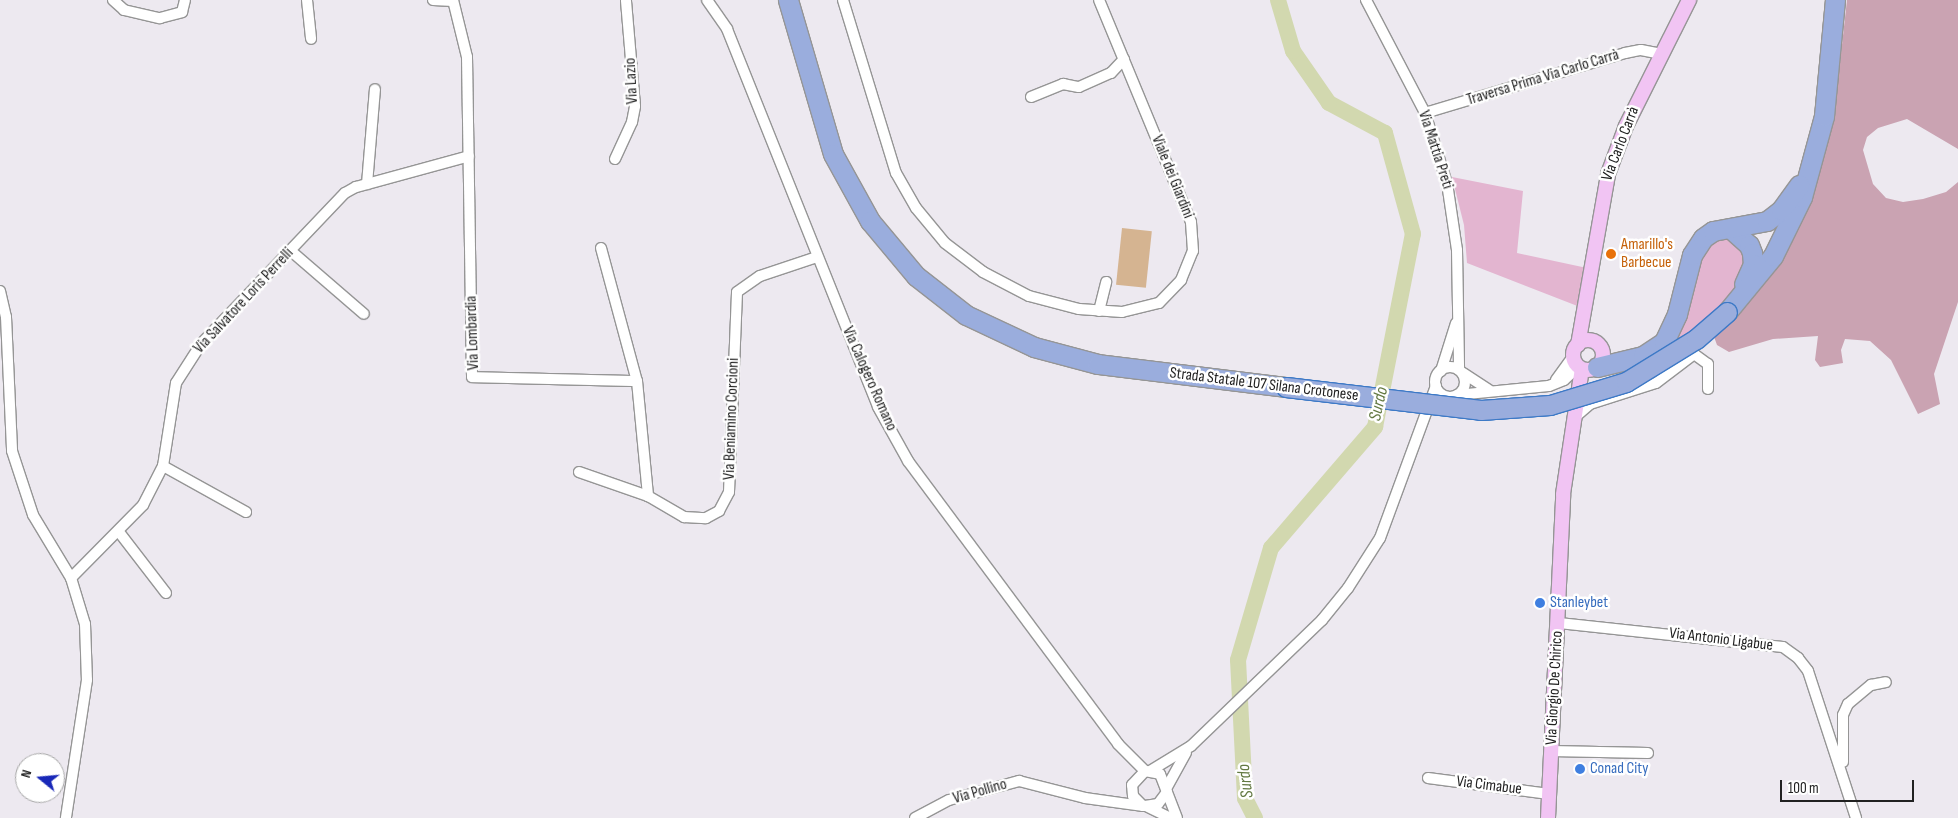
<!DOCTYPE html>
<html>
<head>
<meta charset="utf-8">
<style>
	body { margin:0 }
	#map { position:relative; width:1958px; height:818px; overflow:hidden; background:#ede9f0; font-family:"Sofia Sans Condensed",sans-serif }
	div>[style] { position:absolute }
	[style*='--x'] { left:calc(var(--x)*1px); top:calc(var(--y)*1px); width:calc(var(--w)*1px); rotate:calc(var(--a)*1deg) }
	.grass>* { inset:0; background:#e3b5d0 }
	.forest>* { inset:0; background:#caa3b2 }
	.pitch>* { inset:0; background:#d5b491; transform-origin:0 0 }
	.river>* { height:16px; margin:-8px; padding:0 8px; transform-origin:8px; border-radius:8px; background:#d2d8af }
	.roads { filter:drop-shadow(1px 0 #959595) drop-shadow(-1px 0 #959595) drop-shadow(0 1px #959595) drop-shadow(0 -1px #959595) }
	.street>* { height:10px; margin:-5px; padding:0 5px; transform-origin:5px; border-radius:5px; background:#fff }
	.street>.ring { margin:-5px; padding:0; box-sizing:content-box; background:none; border:10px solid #fff; border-radius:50% }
	.secondary>* { height:14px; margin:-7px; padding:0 7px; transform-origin:7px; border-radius:7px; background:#f1c4f3 }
	.secondary>.ring { margin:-7px; padding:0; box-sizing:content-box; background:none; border:14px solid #f1c4f3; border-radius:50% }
	.highway>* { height:19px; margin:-9.5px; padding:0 9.5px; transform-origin:9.5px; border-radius:9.5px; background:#9aaddd }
	.bridges { filter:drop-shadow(1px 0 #3d79c6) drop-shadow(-1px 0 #3d79c6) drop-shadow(0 1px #3d79c6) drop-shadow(0 -1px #3d79c6) }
	.highway-bridge>* { height:19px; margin:-9.5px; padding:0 9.5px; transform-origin:9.5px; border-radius:9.5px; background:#9aaddd }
	.dots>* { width:14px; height:14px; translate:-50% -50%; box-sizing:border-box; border:2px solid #fff; border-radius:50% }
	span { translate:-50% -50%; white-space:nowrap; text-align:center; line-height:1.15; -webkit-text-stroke:5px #fff; paint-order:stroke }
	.street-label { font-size:16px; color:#212121 }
	.food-label { font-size:16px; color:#c56008 }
	.left { translate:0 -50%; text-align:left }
	.shop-label { font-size:16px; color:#366cbe }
	.water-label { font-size:18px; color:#637943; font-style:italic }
	.north { position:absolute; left:15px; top:753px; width:50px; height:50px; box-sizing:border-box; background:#fff; border:1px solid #a6a6a6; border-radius:50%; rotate:287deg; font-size:14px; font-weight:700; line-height:20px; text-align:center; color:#212121 }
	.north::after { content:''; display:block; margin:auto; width:18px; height:22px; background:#1928b8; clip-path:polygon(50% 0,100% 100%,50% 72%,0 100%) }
	.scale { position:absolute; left:1780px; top:780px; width:134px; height:22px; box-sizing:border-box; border:2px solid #212121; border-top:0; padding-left:6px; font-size:15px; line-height:18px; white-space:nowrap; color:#212121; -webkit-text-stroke:4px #fff; paint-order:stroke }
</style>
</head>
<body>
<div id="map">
	<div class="grass">
		<i style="clip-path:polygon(1452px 177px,1523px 191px,1517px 253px,1587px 268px,1580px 307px,1467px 263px,1464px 225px)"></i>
		<i style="clip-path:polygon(1723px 234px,1745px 247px,1746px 273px,1715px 315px,1677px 341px,1705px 245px)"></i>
	</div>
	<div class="forest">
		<i style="clip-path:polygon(1847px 0,1958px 0,1958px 149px,1907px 119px,1878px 128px,1867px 137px,1863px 150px,1873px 184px,1886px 198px,1903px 202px,1923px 199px,1946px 192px,1958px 182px,1958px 302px,1934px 374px,1940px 404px,1918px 414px,1891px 360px,1870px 341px,1845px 339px,1841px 350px,1843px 363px,1820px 367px,1815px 360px,1818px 336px,1773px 339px,1729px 352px,1717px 345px,1713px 334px,1770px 274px,1812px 201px,1834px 116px)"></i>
	</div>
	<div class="pitch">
		<i style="left:1122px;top:228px;width:30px;height:57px;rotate:6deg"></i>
	</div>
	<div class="river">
		<i style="--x:1255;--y:818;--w:22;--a:-117"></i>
		<i style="--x:1245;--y:798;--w:138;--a:-92.9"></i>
		<i style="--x:1238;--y:660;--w:117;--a:-73.6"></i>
		<i style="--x:1271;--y:548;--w:160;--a:-49.3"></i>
		<i style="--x:1375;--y:427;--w:197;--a:-78.9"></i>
		<i style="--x:1413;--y:234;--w:105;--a:-105.5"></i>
		<i style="--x:1385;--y:133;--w:64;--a:-151.8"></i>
		<i style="--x:1329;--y:103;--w:63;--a:-124.7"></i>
		<i style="--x:1293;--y:51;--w:53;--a:-106.4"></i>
	</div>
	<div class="roads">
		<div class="street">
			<i style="--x:113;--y:0;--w:15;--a:42"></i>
			<i style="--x:124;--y:10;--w:37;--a:13"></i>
			<i style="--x:160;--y:18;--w:23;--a:-15"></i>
			<i style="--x:182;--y:12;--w:12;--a:-76"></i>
			<i style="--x:307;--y:0;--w:39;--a:84"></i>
			<i style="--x:433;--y:0;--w:20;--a:3"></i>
			<i style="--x:453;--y:0;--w:59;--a:76.2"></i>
			<i style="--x:467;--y:57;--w:320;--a:89.1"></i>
			<i style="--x:472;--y:377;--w:165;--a:1.4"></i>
			<i style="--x:707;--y:0;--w:35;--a:55"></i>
			<i style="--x:727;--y:29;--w:407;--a:68.2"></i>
			<i style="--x:878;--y:407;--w:62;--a:60.9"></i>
			<i style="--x:908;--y:461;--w:352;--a:53.4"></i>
			<i style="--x:1118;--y:744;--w:38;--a:45"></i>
			<i style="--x:843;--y:0;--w:181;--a:73"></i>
			<i style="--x:896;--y:173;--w:40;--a:60.3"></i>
			<i style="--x:916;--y:208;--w:45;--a:50.4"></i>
			<i style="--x:945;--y:243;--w:48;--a:37.3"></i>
			<i style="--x:983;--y:272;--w:52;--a:27.6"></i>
			<i style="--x:1029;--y:296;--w:52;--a:14.6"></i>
			<i style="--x:1079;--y:309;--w:43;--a:4"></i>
			<i style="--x:1122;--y:312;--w:38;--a:-14"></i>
			<i style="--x:1159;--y:303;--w:32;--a:-46"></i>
			<i style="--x:1181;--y:280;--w:31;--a:-68"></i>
			<i style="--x:1193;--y:251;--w:29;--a:-94"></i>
			<i style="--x:1191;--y:222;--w:240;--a:-112.5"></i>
			<i style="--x:1366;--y:0;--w:127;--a:62.4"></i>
			<i style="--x:1425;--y:113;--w:73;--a:72.6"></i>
			<i style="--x:1447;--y:183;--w:68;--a:81.5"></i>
			<i style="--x:1457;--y:250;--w:120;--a:89"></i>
			<i style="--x:1031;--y:97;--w:35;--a:-22"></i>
			<i style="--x:1063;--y:84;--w:16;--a:11"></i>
			<i style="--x:1079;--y:87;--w:35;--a:-24"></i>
			<i style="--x:1111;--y:73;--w:19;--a:-47"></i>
			<i style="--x:1425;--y:113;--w:209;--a:-16.7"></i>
			<i style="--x:1625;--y:53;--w:16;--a:-11"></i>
			<i style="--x:1641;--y:50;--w:21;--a:11"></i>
			<i style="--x:615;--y:159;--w:41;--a:-65.3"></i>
			<i style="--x:632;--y:122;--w:16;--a:-79"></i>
			<i style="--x:635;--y:106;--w:106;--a:-94.9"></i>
			<i style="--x:367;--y:184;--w:95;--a:-85.2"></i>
			<i style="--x:601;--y:248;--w:138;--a:74.9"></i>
			<i style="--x:637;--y:381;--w:116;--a:84.5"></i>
			<i style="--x:648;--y:496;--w:42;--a:30.3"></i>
			<i style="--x:684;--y:517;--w:22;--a:3"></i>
			<i style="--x:706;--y:518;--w:15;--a:-28"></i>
			<i style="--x:719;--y:511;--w:21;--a:-62"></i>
			<i style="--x:729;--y:492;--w:200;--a:-87.7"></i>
			<i style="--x:737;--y:292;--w:28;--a:-35"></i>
			<i style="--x:760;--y:276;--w:60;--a:-18.4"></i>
			<i style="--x:291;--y:251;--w:96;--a:40.8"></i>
			<i style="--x:0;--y:291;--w:27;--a:77"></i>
			<i style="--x:6;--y:317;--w:134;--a:87.4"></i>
			<i style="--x:12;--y:451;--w:67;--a:71.8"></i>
			<i style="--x:33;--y:515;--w:74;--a:58.9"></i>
			<i style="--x:71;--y:578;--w:48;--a:73.1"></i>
			<i style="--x:85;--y:624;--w:56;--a:88"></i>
			<i style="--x:87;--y:680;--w:140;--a:98.7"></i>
			<i style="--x:1099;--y:311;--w:30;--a:-76"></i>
			<i class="ring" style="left:1435px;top:367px;width:20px;height:20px"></i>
			<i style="--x:1441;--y:371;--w:50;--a:-72.6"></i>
			<i style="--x:1463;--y:373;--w:31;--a:33"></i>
			<i style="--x:1556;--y:380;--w:29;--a:-54"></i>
			<i style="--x:1457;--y:395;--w:92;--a:-5.6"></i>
			<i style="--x:1549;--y:386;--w:16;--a:-22"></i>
			<i style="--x:1564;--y:380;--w:19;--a:-43"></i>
			<i style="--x:1574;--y:418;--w:21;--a:-41"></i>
			<i style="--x:1590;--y:404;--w:69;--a:-17.7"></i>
			<i style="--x:1656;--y:383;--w:48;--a:-37.3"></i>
			<i style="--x:1694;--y:354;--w:17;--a:36"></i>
			<i style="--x:1708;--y:364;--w:25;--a:90"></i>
			<i style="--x:163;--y:466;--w:95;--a:29"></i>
			<i style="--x:579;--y:472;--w:73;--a:19.2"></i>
			<i style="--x:119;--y:532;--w:77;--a:52.4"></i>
			<i style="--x:71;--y:578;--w:103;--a:-45.4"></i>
			<i style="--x:143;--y:505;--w:44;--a:-62.9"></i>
			<i style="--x:163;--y:466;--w:84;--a:-81.1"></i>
			<i style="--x:176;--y:383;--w:46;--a:-57.3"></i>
			<i style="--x:201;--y:344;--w:209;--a:-46.4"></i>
			<i style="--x:345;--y:193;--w:13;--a:-29"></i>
			<i style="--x:356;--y:187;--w:117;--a:-15.3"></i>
			<i style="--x:1559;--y:623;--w:225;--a:6.1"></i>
			<i style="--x:1783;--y:647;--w:19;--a:36"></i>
			<i style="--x:1798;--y:658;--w:16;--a:52"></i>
			<i style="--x:1808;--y:671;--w:155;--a:71.9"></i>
			<i style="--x:1551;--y:751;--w:97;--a:1.2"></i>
			<i style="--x:1843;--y:762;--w:47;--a:-90"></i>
			<i style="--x:1843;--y:715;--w:12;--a:-66"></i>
			<i style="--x:1848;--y:704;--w:30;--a:-40"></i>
			<i style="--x:1871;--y:685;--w:15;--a:-11"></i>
			<i style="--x:1150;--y:771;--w:48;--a:-31.4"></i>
			<i style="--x:1191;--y:746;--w:182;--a:-43.9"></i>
			<i style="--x:1322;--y:620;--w:41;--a:-50.9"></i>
			<i style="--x:1348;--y:588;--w:59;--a:-57.4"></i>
			<i style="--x:1380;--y:538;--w:162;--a:-69.8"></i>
			<i style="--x:1428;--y:778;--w:122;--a:7.5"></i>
			<i style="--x:1167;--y:787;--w:39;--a:-61"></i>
			<i style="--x:1167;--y:792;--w:15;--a:127"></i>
			<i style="--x:1158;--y:804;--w:15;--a:172"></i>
			<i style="--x:1143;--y:806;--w:14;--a:-135"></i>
			<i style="--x:1133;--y:796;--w:11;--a:-95"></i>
			<i style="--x:1132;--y:785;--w:19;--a:-47"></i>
			<i style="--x:1145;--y:771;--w:15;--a:11"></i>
			<i style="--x:1160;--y:774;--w:47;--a:68.9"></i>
			<i style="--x:1148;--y:807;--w:25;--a:26"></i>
			<i style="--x:915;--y:818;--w:38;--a:-28"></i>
			<i style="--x:949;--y:800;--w:73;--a:-15.2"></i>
			<i style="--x:1019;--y:781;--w:68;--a:14.4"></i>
			<i style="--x:1085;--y:798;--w:59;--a:7.9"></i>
		</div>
		<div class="secondary">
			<i class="ring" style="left:1573px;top:340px;width:16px;height:16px"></i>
			<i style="--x:1578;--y:345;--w:174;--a:-80"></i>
			<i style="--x:1608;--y:174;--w:51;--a:-69.4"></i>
			<i style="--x:1626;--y:126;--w:141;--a:-63.4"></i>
			<i style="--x:1548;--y:818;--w:324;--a:-87.3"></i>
			<i style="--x:1563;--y:494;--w:126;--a:-81.4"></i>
		</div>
		<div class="highway">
			<i style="--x:788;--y:0;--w:160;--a:73.7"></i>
			<i style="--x:833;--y:154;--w:77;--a:61.1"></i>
			<i style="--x:870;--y:221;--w:72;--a:50.1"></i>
			<i style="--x:916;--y:276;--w:63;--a:38"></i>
			<i style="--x:966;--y:315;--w:75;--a:25.2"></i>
			<i style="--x:1034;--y:347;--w:66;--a:14.9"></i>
			<i style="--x:1098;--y:364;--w:189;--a:7"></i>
			<i style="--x:1731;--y:229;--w:24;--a:42"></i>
			<i style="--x:1749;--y:245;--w:9;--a:69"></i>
			<i style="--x:1752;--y:253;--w:11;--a:85"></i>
			<i style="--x:1753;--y:264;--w:22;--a:114"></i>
			<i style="--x:1727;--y:312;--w:72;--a:-50.6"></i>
			<i style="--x:1773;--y:256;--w:66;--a:-63.8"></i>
			<i style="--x:1802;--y:197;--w:84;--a:-74.8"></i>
			<i style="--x:1824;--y:116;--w:117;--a:-84.6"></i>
			<i style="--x:1597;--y:367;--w:47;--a:-13.4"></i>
			<i style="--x:1643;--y:356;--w:25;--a:-34"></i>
			<i style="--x:1664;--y:342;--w:31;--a:-65"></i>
			<i style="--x:1677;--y:314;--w:61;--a:-75.7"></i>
			<i style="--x:1692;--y:255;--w:20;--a:-57"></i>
			<i style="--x:1703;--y:238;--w:12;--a:-35"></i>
			<i style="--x:1713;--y:231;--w:55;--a:-10.5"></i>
			<i style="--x:1767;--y:221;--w:18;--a:-38"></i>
			<i style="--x:1781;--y:210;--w:31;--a:-54"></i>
		</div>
	</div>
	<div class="bridges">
		<div class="highway-bridge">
			<i style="--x:1286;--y:387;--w:196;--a:6.7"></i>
			<i style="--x:1481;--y:410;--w:69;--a:-4.1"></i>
			<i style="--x:1550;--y:405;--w:79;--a:-16.8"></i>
			<i style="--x:1626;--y:382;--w:82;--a:-31.6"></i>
			<i style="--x:1696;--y:339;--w:41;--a:-41.1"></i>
		</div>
	</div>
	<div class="dots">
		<i style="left:1611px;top:254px;background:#e8710a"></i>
		<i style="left:1540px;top:603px;background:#3f7fe0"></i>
		<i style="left:1580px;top:769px;background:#3f7fe0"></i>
	</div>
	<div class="street-label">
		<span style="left:1543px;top:78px;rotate:-17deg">Traversa Prima Via Carlo Carrà</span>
		<span style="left:632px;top:81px;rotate:-93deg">Via Lazio</span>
		<span style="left:1621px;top:144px;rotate:-69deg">Via Carlo Carrà</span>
		<span style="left:1435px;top:150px;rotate:72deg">Via Mattia Preti</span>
		<span style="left:1172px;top:177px;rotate:68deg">Viale dei Giardini</span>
		<span style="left:244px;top:301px;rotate:-47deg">Via Salvatore Loris Perrelli</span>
		<span style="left:473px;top:333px;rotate:-92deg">Via Lombardia</span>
		<span style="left:869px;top:379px;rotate:66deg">Via Calogero Romano</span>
		<span style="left:1264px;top:385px;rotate:7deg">Strada Statale 107 Silana Crotonese</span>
		<span style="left:732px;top:419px;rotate:-88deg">Via Beniamino Corcioni</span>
		<span style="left:1721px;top:640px;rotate:7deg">Via Antonio Ligabue</span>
		<span style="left:1555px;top:688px;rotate:-87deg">Via Giorgio De Chirico</span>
		<span style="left:1489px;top:786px;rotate:7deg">Via Cimabue</span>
		<span style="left:980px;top:792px;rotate:-16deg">Via Pollino</span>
	</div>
	<div class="food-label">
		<span class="left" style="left:1621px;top:254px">Amarillo's<br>Barbecue</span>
	</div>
	<div class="shop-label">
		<span class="left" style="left:1550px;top:603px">Stanleybet</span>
		<span class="left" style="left:1590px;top:769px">Conad City</span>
	</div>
	<div class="water-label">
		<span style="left:1379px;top:404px;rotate:-77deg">Surdo</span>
		<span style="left:1246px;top:781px;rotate:-97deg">Surdo</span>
	</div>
	<div class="north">N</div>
	<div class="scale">100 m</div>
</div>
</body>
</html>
